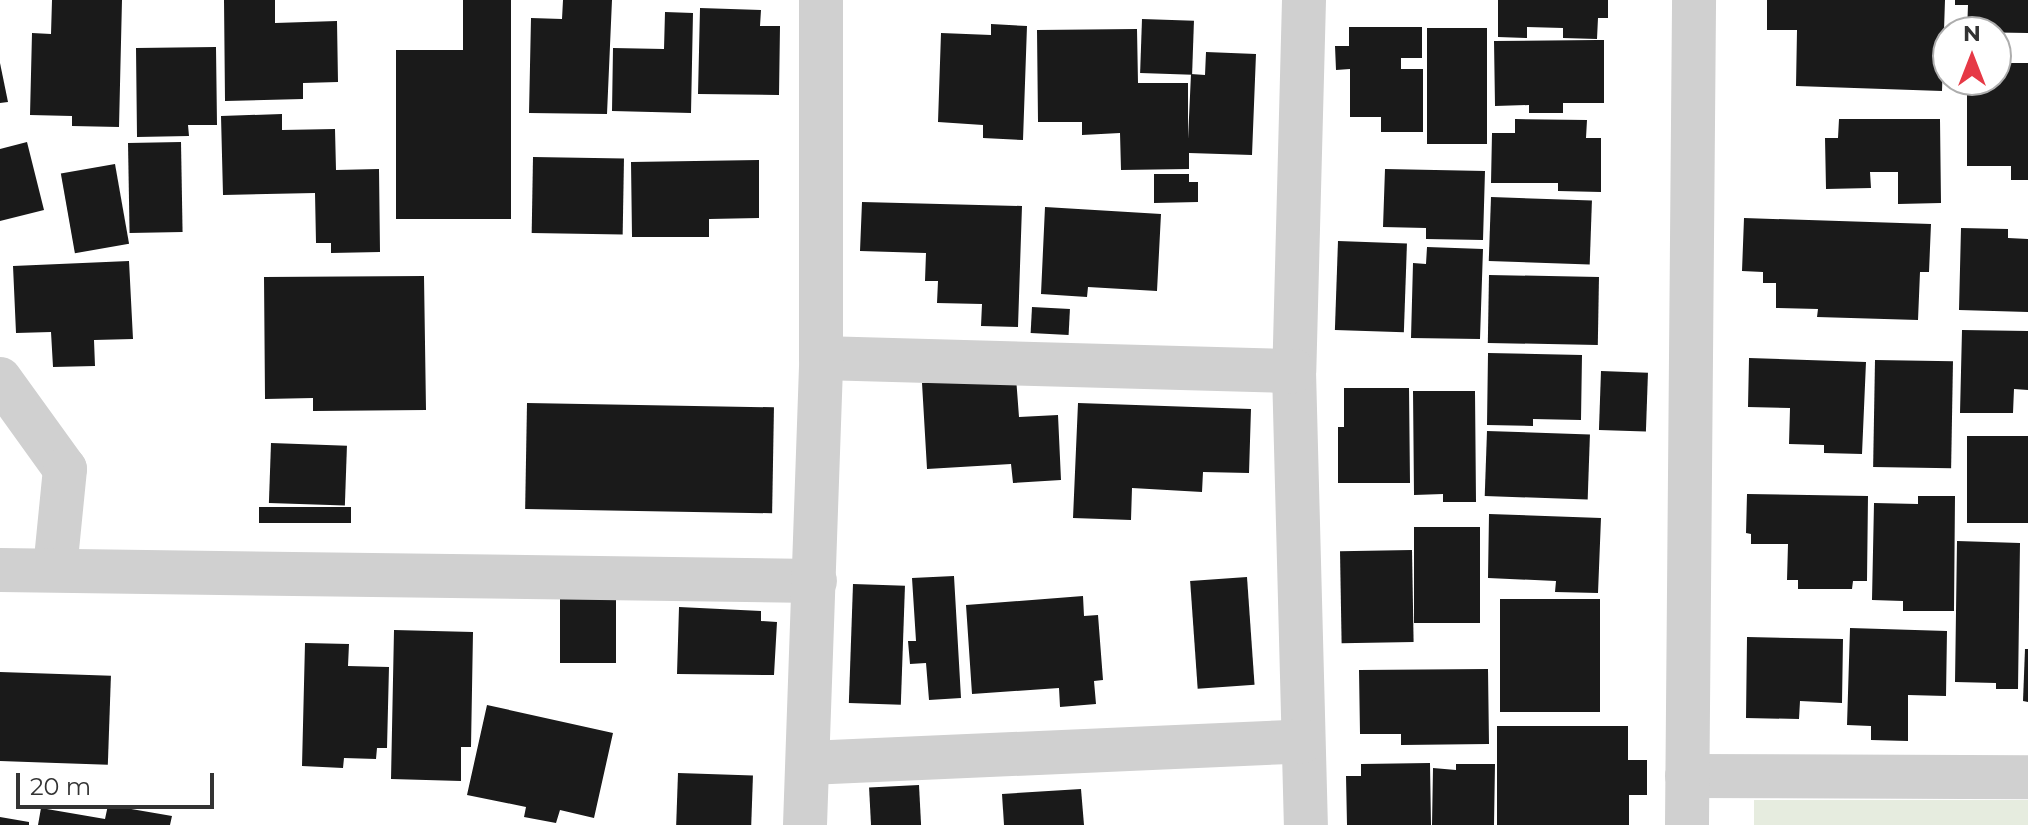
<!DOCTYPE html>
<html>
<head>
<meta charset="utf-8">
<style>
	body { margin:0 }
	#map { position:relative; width:2028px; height:825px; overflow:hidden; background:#fff; font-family:Montserrat,sans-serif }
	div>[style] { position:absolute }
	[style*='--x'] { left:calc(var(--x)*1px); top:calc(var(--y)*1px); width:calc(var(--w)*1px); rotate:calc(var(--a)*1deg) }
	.green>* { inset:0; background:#e6ecdf; transform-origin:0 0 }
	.building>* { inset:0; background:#1a1a1a; transform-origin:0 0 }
	.minor>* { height:44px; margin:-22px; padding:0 22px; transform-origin:22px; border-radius:22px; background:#d0d0d0 }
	span { translate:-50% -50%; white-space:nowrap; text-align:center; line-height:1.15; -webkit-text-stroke:8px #fff; paint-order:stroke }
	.north { position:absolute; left:1932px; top:16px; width:80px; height:80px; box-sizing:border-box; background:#fff; border:2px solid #adadad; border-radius:50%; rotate:0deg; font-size:22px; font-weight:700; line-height:32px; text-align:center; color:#333 }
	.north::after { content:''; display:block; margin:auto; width:28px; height:36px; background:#e63946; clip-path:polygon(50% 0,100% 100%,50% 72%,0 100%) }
	.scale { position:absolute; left:16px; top:773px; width:198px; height:36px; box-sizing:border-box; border:4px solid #333; border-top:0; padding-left:10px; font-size:24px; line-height:28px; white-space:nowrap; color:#333; -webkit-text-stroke:6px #fff; paint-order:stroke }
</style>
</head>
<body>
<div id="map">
	<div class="green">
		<i style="left:1754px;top:800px;width:274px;height:30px"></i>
	</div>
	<div class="building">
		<i style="clip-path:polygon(52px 0,122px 0,119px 127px,72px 126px,72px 116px,30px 115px,32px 33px,51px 34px)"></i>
		<i style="clip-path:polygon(224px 0,275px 0,275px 23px,337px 21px,338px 82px,303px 83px,303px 99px,225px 101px)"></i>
		<i style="clip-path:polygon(463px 0,511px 0,511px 219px,396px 219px,396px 50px,463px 50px)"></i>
		<i style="clip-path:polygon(563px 0,612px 0,607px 114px,529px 113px,531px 18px,562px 19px)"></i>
		<i style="clip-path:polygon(1498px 0,1608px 0,1608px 18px,1598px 18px,1597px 39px,1563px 38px,1563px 28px,1527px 27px,1527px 38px,1498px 37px)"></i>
		<i style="clip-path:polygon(1767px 0,1945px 0,1942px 91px,1796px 86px,1797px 30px,1767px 30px)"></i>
		<i style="clip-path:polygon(1955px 0,2028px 0,2028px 33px,1967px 32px,1968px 5px,1955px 5px)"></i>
		<i style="clip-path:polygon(700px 8px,761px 10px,760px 26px,780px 26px,779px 95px,698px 94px)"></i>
		<i style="clip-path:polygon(665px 12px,693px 13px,691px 113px,612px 111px,613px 48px,664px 49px)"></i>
		<i style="left:1142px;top:19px;width:52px;height:54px;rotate:2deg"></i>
		<i style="clip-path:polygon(991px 24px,1027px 26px,1023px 140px,983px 138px,983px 125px,938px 122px,941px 33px,991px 35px)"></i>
		<i style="clip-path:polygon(1349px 27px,1422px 27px,1422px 58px,1401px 58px,1401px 69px,1423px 69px,1423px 132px,1381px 132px,1381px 117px,1350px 117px,1350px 69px,1336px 70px,1335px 46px,1349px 46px)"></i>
		<i style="left:1427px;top:28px;width:60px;height:116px"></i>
		<i style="clip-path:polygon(1137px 29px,1138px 83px,1188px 83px,1188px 139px,1191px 74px,1205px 75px,1206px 52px,1256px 54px,1252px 155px,1189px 153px,1189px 169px,1121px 170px,1120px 133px,1082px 135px,1082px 122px,1038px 122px,1037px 30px)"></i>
		<i style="clip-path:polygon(1597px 40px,1604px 40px,1604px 103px,1563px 103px,1563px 113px,1529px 113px,1529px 105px,1495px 106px,1494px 41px)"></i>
		<i style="clip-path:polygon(216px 47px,217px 125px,188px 125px,189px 136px,137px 137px,136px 48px)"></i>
		<i style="clip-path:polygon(0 63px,8px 102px,0 103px)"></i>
		<i style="clip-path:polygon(1996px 63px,2028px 63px,2028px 180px,2011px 180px,2011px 166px,1967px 166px,1967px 80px,1996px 80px)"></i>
		<i style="clip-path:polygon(282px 114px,282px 130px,335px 129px,336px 170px,379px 169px,380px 252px,331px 253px,331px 243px,316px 243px,315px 193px,223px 195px,221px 116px)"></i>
		<i style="clip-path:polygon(1515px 119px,1587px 120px,1586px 138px,1601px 138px,1601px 192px,1558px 191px,1558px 183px,1491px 183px,1492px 133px,1515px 133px)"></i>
		<i style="clip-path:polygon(1839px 119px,1940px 119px,1941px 203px,1898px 204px,1898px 172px,1870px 172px,1871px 188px,1826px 189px,1825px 138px,1838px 138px)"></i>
		<i style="clip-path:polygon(27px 142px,44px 210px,0 221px,0 149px)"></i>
		<i style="left:181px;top:142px;width:90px;height:53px;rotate:89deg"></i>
		<i style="left:533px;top:157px;width:91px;height:76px;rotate:1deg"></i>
		<i style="clip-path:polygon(759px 160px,759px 218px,709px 219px,709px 237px,632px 237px,631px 162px)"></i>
		<i style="left:115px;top:164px;width:81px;height:55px;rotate:80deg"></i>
		<i style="clip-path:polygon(1385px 169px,1485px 171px,1483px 240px,1426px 239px,1426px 228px,1383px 227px)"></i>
		<i style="clip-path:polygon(1154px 174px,1189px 174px,1189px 182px,1198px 182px,1198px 202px,1154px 203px)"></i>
		<i style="left:1491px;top:197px;width:101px;height:64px;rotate:2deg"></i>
		<i style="clip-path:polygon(862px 202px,1022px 206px,1018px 327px,981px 326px,982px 304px,937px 303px,938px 281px,925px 281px,926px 253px,860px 251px)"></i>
		<i style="clip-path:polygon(1045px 207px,1161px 214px,1157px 291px,1088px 287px,1087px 297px,1041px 294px)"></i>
		<i style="clip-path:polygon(1744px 218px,1931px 224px,1929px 272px,1920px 272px,1918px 320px,1817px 317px,1818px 309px,1776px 308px,1776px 283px,1763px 283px,1763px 272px,1742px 271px)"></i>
		<i style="clip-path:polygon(1961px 228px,2008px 229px,2008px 238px,2028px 239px,2028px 312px,1959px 310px)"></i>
		<i style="left:1338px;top:241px;width:69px;height:89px;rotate:2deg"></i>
		<i style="clip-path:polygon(1427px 247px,1483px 249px,1480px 339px,1411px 338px,1413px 263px,1426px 264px)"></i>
		<i style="clip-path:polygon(129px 261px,133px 339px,94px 340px,95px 366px,53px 367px,51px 332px,16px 333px,13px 266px)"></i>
		<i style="left:1489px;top:275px;width:110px;height:68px;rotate:1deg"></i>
		<i style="clip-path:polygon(424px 276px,426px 410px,313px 411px,313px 398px,265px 399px,264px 277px)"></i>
		<i style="left:1032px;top:307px;width:38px;height:26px;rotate:3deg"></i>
		<i style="clip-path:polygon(1962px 330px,2028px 331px,2028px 390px,2014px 389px,2013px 413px,1960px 413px)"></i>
		<i style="clip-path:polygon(1488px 353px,1582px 355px,1581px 420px,1533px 419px,1533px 426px,1487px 425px)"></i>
		<i style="clip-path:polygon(1749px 358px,1866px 362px,1862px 454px,1824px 453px,1824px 445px,1789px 444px,1790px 408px,1748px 407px)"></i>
		<i style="left:1875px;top:360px;width:78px;height:107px;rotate:1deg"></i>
		<i style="left:1601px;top:371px;width:47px;height:59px;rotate:2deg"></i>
		<i style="clip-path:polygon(1016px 377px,1019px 417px,1058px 415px,1061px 480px,1013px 483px,1011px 464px,927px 469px,922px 383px)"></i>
		<i style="clip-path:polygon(1344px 388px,1409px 388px,1410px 483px,1338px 483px,1338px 427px,1344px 427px)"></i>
		<i style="clip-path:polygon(1413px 391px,1475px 391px,1476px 502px,1443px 502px,1443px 494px,1414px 495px)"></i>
		<i style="left:527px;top:403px;width:247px;height:106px;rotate:1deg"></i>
		<i style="clip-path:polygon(1078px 403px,1251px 409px,1249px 473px,1203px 472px,1202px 492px,1132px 488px,1131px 520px,1073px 518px)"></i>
		<i style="left:1487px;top:431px;width:103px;height:65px;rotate:2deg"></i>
		<i style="left:1967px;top:436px;width:61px;height:87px"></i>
		<i style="left:271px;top:443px;width:76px;height:60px;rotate:2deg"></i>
		<i style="clip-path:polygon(1747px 494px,1868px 496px,1867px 581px,1853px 581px,1852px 589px,1798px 589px,1798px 580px,1787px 580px,1788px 544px,1751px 544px,1751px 534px,1746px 533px)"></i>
		<i style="clip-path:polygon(1918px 496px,1955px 496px,1954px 611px,1903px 611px,1903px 601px,1872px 600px,1874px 503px,1918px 504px)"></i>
		<i style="left:259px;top:507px;width:92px;height:16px"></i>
		<i style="clip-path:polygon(1489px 514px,1601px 518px,1598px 593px,1555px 592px,1556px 581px,1488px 578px)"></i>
		<i style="left:1414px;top:527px;width:66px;height:96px"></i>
		<i style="clip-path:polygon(1957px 541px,2020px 543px,2018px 689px,1996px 689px,1996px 683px,1955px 682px)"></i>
		<i style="left:1412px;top:550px;width:92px;height:72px;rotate:89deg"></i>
		<i style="clip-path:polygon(954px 576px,961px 698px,929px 700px,926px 663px,910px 664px,908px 641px,916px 641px,912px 578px)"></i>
		<i style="left:1247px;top:577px;width:108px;height:57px;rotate:86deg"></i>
		<i style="left:853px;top:584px;width:52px;height:119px;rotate:2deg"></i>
		<i style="clip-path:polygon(1083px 596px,1084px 616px,1098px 615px,1103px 680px,1094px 681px,1096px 704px,1060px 707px,1059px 688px,972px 694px,966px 605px)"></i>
		<i style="left:616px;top:599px;width:64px;height:56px;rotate:90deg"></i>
		<i style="left:1500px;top:599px;width:100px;height:113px"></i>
		<i style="clip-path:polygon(679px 607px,761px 611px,761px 621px,777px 622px,774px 675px,677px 674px)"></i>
		<i style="clip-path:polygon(1850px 628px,1947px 631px,1946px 696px,1908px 695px,1908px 741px,1871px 740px,1871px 726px,1847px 725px)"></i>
		<i style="clip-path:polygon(394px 630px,473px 632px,471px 747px,461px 747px,461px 781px,391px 779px)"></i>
		<i style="clip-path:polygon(1747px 637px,1843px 639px,1842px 703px,1800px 701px,1799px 719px,1746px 718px)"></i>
		<i style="clip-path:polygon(305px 643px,349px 644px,348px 666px,389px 667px,387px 748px,377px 748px,376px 759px,344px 758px,343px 768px,302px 766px)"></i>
		<i style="clip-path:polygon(2025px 649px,2028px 649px,2028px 702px,2023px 701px)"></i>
		<i style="clip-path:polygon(1488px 669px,1489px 744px,1401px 745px,1401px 734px,1360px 734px,1359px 670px)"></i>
		<i style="left:0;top:672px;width:111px;height:89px;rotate:2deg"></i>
		<i style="clip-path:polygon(487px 705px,613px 733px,594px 818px,560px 810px,556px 823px,524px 817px,526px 807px,467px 795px)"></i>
		<i style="clip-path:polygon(1497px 726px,1628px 726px,1628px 760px,1647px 760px,1647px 795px,1629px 795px,1629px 825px,1497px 825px)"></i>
		<i style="clip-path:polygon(1430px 763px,1431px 825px,1347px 825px,1346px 776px,1361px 776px,1361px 764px)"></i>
		<i style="clip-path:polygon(1456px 764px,1495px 764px,1494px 825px,1432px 825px,1433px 768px,1456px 770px)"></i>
		<i style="left:678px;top:773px;width:75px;height:52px;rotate:2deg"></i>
		<i style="left:919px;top:785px;width:40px;height:50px;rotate:87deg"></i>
		<i style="clip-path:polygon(1081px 789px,1084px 825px,1004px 825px,1002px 794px)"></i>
		<i style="clip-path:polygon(108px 805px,172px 816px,170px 825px,38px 825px,41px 808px,105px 819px)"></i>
		<i style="clip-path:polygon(0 817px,29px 822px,29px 825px,0 825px)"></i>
	</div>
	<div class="minor">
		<i style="--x:1304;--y:0;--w:371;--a:91.5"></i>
		<i style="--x:1294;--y:371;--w:454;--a:88.5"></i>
		<i style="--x:821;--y:358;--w:473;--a:1.6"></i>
		<i style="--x:0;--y:379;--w:111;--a:54.2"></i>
		<i style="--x:65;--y:469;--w:100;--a:95.7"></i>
		<i style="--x:0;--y:570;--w:815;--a:0.77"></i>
		<i style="--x:808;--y:763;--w:495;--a:-2.5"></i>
		<i style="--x:1687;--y:776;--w:341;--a:0.2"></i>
		<i style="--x:805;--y:825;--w:467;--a:-88"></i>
		<i style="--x:821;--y:358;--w:358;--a:-90"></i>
		<i style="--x:1687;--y:825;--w:825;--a:-89.51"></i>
	</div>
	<div class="north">N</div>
	<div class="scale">20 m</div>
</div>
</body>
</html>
